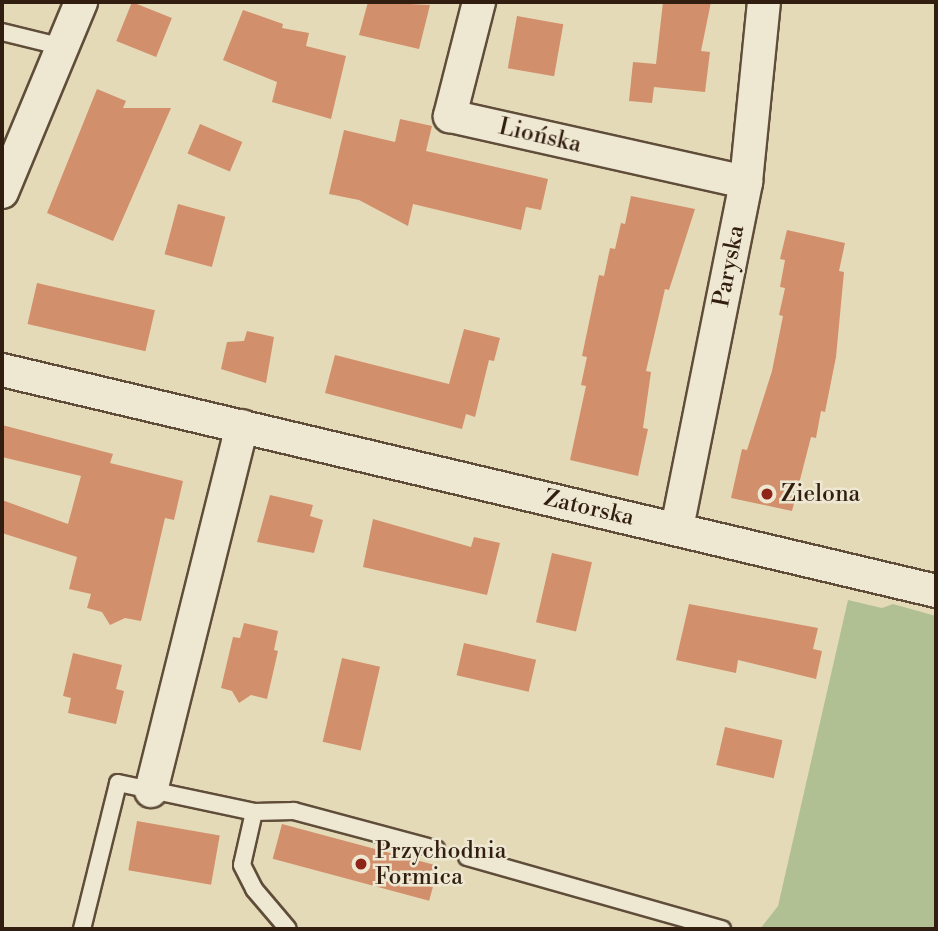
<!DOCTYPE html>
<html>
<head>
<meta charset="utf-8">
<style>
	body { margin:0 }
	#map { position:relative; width:938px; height:931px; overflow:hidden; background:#e5dab8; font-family:"Libre Bodoni",serif }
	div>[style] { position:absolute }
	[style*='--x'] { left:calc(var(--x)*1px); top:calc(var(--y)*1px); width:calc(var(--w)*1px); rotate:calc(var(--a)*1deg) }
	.green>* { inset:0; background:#b1c092 }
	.building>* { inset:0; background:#d28f6b; transform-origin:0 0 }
	.roads { filter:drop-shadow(2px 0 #5f4d3a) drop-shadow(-2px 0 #5f4d3a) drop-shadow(0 2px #5f4d3a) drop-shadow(0 -2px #5f4d3a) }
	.service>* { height:16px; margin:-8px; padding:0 8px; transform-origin:8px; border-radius:8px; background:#eee7d1 }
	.minor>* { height:32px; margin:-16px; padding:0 16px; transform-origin:16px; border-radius:16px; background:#eee7d1 }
	.dots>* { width:19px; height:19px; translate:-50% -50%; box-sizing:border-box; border:4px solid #eee7d1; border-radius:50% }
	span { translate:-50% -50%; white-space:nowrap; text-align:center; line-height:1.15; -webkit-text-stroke:5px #eee7d1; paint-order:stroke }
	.street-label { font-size:23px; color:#321e10 }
	.poi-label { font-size:23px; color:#321e10 }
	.left { translate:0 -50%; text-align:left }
	.frame { position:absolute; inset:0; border:4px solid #321e10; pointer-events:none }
</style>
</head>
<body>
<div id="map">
	<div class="green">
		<i style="clip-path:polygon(848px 600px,882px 608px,893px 604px,936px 616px,936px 929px,760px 929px,778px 906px)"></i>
	</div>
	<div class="building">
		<i style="left:132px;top:2px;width:43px;height:42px;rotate:22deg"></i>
		<i style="clip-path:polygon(368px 2px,430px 5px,419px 49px,359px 35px)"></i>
		<i style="clip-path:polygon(663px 2px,711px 2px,701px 51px,710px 52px,705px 92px,654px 87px,652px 103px,629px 101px,633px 62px,656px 64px)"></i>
		<i style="clip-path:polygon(243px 10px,283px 24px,282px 28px,309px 33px,306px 46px,346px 56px,331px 119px,272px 102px,277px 82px,223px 60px)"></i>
		<i style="left:517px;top:16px;width:47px;height:53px;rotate:10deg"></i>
		<i style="clip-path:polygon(97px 89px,126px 101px,123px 108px,171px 108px,113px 241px,47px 213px)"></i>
		<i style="clip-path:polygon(400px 119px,432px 126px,426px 151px,548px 179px,541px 210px,526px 207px,521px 230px,413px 204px,408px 226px,359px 200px,329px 194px,344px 130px,395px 142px)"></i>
		<i style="left:200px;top:124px;width:46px;height:32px;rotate:23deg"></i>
		<i style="clip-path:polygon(631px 196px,695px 209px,669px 290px,665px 289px,646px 371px,651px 372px,643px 428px,648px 429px,638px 476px,570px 460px,586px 386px,581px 385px,587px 357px,582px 356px,599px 275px,604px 276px,610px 248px,615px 249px,621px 223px,625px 224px)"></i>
		<i style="left:178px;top:204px;width:49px;height:52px;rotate:15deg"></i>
		<i style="clip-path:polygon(787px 230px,845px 243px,839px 271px,844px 272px,836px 357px,825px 412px,821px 411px,816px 438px,811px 437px,792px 511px,731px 498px,742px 449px,747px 450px,772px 371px,783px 316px,779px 315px,785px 288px,780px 287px,785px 260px,780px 259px)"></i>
		<i style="left:37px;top:283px;width:121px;height:42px;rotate:13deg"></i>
		<i style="clip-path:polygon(464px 329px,500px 338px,494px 361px,489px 360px,475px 417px,466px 414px,462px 429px,325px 393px,335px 355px,449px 384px)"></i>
		<i style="clip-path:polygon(247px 331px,274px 337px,266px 383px,221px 369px,227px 342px,244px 341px)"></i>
		<i style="clip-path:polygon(2px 425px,113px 454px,110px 463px,183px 481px,174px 520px,165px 518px,141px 621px,125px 618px,110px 625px,102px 612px,87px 608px,91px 594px,69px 589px,77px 557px,2px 533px,2px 500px,68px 524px,81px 476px,2px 457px)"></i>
		<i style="clip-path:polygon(270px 495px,313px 505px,310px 516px,323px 520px,314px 553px,257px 542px)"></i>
		<i style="clip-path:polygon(373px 519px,471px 547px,474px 537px,500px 543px,487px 595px,363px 567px)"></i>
		<i style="left:552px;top:553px;width:41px;height:71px;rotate:13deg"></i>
		<i style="clip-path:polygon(689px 604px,818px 628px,813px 649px,822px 651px,816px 679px,738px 660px,736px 673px,676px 660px)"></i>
		<i style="clip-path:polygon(244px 623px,278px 631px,274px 650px,278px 651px,267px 699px,251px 695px,239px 703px,232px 691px,221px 688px,233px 637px,240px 638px)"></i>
		<i style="left:464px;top:643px;width:74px;height:33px;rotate:13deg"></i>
		<i style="clip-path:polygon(73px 653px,122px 665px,116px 689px,124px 691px,116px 724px,68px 713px,71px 698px,63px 696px)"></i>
		<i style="left:342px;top:658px;width:39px;height:86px;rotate:13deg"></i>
		<i style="left:725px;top:727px;width:59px;height:39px;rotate:13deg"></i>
		<i style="left:137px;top:821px;width:84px;height:50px;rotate:10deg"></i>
		<i style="left:282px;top:824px;width:162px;height:36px;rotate:15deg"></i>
	</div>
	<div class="roads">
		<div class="service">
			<i style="--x:2;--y:32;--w:63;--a:13.8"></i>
			<i style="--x:254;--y:812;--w:54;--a:102.8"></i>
			<i style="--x:242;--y:865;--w:27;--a:63"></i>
			<i style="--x:254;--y:889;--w:52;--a:49.6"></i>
			<i style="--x:467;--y:857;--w:265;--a:15.8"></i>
			<i style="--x:82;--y:929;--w:150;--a:-76.1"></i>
			<i style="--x:118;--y:783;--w:139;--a:12"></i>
			<i style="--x:254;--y:812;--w:40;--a:-1.4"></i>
			<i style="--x:294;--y:811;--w:147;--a:15"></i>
		</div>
		<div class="minor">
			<i style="--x:479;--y:2;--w:118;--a:104.3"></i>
			<i style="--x:450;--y:116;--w:303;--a:12.6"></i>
			<i style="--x:2;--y:192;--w:206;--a:-67.4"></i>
			<i style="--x:2;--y:370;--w:960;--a:13.31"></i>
			<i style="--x:677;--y:528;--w:353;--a:-78.7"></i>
			<i style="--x:746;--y:182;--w:181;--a:-84.3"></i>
			<i style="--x:151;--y:791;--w:376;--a:-76"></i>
		</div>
	</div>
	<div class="dots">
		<i style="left:767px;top:494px;background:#8f2418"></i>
		<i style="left:361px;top:864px;background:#8f2418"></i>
	</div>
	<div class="street-label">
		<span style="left:540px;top:136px;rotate:13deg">Liońska</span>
		<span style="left:729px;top:266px;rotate:-79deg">Paryska</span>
		<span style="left:589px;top:508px;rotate:13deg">Zatorska</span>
	</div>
	<div class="poi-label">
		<span class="left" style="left:781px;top:494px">Zielona</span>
		<span class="left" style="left:375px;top:864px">Przychodnia<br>Formica</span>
	</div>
	<div class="frame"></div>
</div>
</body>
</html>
